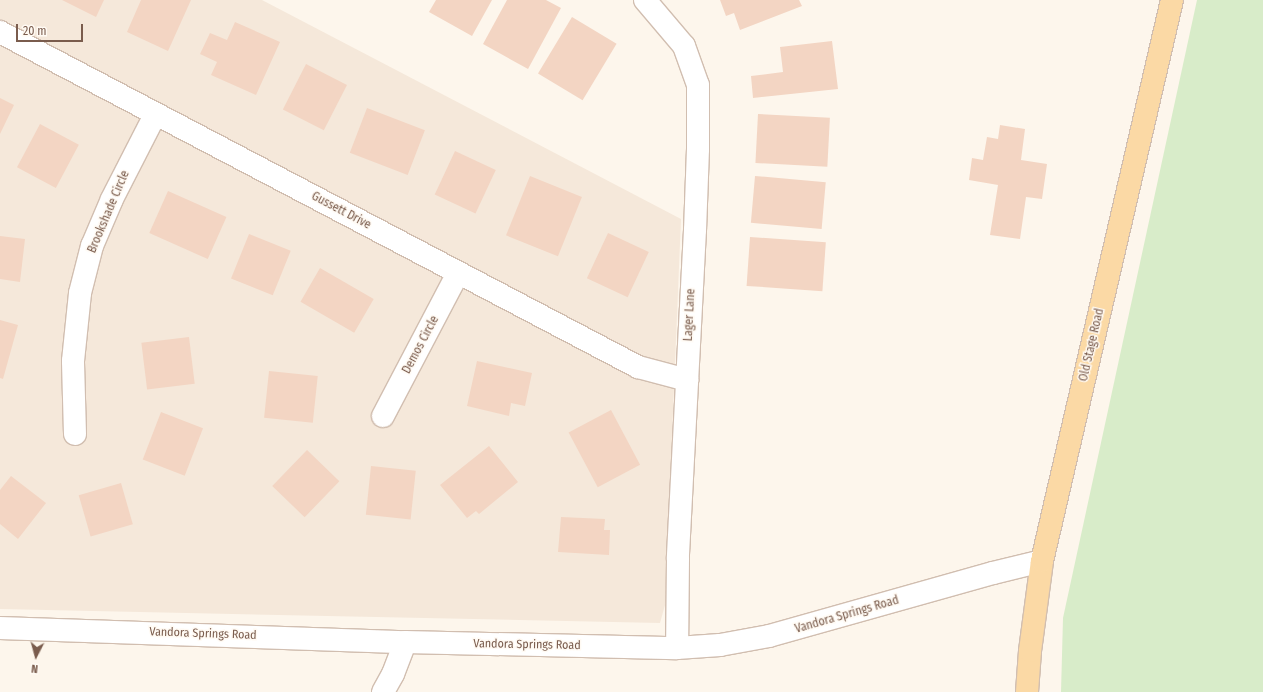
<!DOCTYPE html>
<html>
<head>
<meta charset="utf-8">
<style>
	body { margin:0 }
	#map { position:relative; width:1263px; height:692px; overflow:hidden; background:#fdf6ec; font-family:"Fira Sans Condensed",sans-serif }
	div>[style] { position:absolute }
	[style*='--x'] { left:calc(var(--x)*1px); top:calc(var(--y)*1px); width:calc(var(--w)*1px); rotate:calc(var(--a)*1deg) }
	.residential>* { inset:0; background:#f5e8da }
	.green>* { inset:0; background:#d8ecc9 }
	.building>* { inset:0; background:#f3d5c3; transform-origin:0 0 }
	.roads { filter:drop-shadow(1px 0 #d1beb0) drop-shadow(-1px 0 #d1beb0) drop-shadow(0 1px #d1beb0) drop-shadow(0 -1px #d1beb0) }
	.minor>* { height:22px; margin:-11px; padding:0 11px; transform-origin:11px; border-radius:11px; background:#fff }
	.major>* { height:22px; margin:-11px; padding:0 11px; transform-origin:11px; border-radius:11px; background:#fbd9a5 }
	span { translate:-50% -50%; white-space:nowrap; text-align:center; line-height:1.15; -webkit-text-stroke:3px #fffaf3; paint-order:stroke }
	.street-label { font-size:12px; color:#7a5c4d }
	.north { position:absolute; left:16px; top:636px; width:40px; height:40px; -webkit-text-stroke:3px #fffaf3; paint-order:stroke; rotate:186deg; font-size:11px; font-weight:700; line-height:16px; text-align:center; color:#7a5c4d }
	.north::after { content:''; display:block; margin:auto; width:14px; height:18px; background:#7a5c4d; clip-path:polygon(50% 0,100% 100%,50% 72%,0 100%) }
	.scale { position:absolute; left:16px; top:24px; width:67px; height:18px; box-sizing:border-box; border:2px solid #7a5c4d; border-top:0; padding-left:5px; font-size:12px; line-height:14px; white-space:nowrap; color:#7a5c4d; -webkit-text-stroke:3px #fffaf3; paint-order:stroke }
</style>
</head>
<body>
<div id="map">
	<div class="residential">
		<i style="clip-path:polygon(0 0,262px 0,681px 219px,665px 605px,660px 623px,0 609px)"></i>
	</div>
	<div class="green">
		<i style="clip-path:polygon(1197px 0,1263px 0,1263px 692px,1061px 692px,1063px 618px)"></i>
	</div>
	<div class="building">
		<i style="clip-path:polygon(62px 0,104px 0,96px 17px)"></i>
		<i style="clip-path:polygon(141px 0,191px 0,168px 51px,127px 32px)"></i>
		<i style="clip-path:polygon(436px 0,492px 0,472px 36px,429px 12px)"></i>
		<i style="clip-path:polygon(507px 0,546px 0,561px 8px,528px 69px,483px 44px)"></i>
		<i style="clip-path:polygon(720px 0,799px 0,802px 6px,740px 30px,734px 13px,726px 16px)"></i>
		<i style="left:572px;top:17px;width:52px;height:66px;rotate:31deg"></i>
		<i style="clip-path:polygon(235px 22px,280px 42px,256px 95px,211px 75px,217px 62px,200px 54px,210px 33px,227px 40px)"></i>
		<i style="clip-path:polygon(832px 41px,838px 89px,753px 98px,751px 76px,783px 72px,780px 47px)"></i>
		<i style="left:306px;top:64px;width:46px;height:51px;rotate:27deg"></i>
		<i style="clip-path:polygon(0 98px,14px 105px,0 134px)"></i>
		<i style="left:367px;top:108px;width:62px;height:48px;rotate:21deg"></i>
		<i style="left:758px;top:114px;width:72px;height:49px;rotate:3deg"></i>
		<i style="left:40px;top:124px;width:44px;height:49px;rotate:28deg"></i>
		<i style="clip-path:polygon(1000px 125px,1025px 129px,1021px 160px,1047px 164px,1042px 199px,1026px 197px,1020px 239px,990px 235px,998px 185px,969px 180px,972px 158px,983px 160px,987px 137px,998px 139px)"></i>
		<i style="left:455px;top:151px;width:45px;height:48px;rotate:25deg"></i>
		<i style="left:530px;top:176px;width:56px;height:64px;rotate:22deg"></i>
		<i style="left:755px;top:176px;width:71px;height:47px;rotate:5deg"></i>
		<i style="left:168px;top:191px;width:64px;height:46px;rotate:24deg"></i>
		<i style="left:608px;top:233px;width:45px;height:50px;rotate:25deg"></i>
		<i style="left:249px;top:234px;width:45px;height:48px;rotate:22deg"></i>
		<i style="clip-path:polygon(0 236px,25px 239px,20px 282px,0 279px)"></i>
		<i style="left:750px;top:237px;width:76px;height:49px;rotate:4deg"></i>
		<i style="left:320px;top:268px;width:62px;height:39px;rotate:30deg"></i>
		<i style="clip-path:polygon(0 320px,18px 325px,3px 379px,0 378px)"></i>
		<i style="left:189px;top:337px;width:47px;height:48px;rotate:83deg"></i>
		<i style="clip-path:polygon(477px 361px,532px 373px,525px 406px,511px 403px,509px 416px,467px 406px)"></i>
		<i style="left:269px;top:371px;width:49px;height:47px;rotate:6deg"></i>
		<i style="left:611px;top:410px;width:62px;height:48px;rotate:62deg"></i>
		<i style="left:161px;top:412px;width:45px;height:51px;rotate:21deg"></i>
		<i style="clip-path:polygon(489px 446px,518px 482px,479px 514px,476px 511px,467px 518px,440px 485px)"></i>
		<i style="left:307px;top:450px;width:45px;height:50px;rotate:44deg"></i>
		<i style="left:371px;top:466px;width:45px;height:49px;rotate:6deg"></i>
		<i style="clip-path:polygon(11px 476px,46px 503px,18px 539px,0 524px,0 490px)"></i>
		<i style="left:121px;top:483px;width:43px;height:44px;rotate:74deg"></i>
		<i style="clip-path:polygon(561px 517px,605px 519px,604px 530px,610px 530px,609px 555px,558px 552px)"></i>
	</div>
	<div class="roads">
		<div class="minor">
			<i style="--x:645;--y:0;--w:60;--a:49.7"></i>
			<i style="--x:684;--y:46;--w:41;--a:70.3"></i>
			<i style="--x:698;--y:85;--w:64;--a:90"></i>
			<i style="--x:698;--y:149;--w:81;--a:92.1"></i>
			<i style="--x:695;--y:230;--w:329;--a:93"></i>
			<i style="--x:678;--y:559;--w:89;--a:90.6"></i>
			<i style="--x:0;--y:32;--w:721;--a:27.7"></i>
			<i style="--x:638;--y:367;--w:51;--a:14.9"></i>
			<i style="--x:383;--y:416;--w:161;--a:-62.3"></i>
			<i style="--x:75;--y:434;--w:73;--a:-91.6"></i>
			<i style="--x:73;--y:361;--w:68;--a:-84.1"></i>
			<i style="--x:80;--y:293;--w:49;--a:-75.7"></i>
			<i style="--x:92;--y:246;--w:51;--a:-66.9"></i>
			<i style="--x:112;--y:199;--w:94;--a:-62.9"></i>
			<i style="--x:0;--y:628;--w:405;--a:2"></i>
			<i style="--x:405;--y:642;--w:272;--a:1.3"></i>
			<i style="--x:677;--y:648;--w:43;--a:-4"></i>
			<i style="--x:720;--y:645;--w:50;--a:-10.4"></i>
			<i style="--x:769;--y:636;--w:233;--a:-15.7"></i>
			<i style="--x:993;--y:573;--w:50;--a:-13.8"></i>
			<i style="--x:383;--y:692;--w:21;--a:-61"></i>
			<i style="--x:393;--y:674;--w:34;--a:-69"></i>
		</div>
		<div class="major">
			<i style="--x:1027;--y:692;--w:41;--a:-85.8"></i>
			<i style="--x:1030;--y:651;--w:91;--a:-82.4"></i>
			<i style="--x:1042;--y:561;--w:576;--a:-76.95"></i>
		</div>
	</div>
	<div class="street-label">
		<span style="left:341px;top:211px;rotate:28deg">Gussett Drive</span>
		<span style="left:109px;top:212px;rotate:-67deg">Brookshade Circle</span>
		<span style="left:690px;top:315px;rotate:-87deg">Lager Lane</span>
		<span style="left:421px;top:345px;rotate:-62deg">Demos Circle</span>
		<span style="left:1092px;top:345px;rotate:-77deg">Old Stage Road</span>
		<span style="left:847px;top:615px;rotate:-16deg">Vandora Springs Road</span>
		<span style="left:203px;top:634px;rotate:2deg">Vandora Springs Road</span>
		<span style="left:527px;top:645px;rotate:1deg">Vandora Springs Road</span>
	</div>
	<div class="north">N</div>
	<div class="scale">20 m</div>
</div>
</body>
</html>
